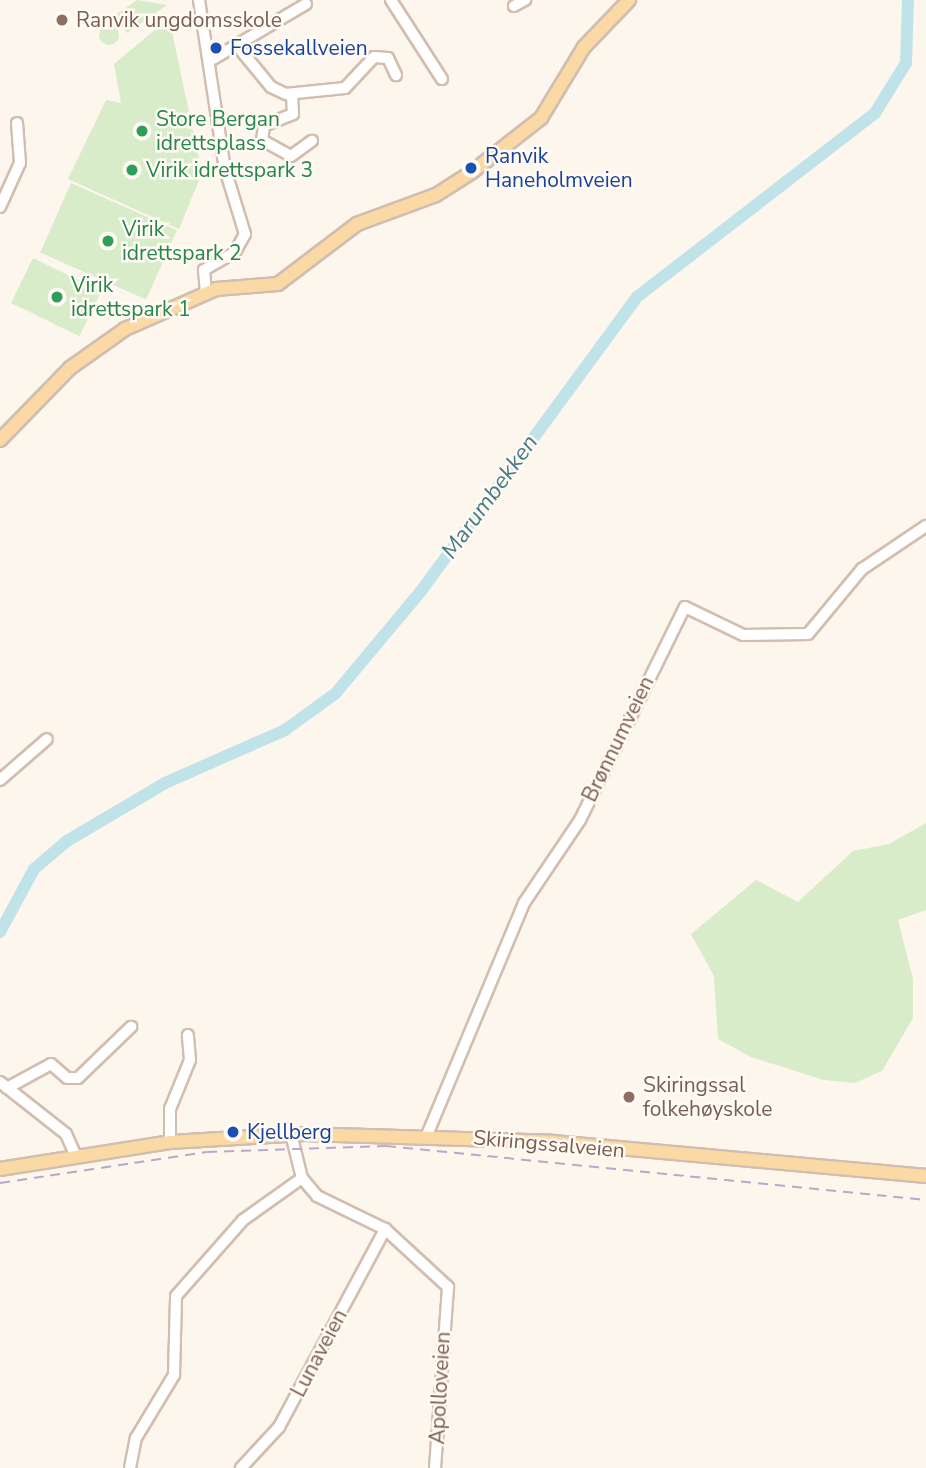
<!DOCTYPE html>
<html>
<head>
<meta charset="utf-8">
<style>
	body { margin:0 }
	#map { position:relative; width:926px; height:1468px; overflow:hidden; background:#fdf6ec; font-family:"Nunito Sans",sans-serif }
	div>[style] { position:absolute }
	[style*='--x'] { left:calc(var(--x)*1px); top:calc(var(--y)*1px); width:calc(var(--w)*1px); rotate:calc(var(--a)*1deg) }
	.green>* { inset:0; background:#d8ecc9; transform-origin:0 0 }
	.round { border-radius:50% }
	.river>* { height:12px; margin:-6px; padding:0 6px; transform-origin:6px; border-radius:6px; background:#bfe3e8 }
	.roads { filter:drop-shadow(2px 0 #d1beb0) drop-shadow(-2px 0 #d1beb0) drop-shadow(0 2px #d1beb0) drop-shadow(0 -2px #d1beb0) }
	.minor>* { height:10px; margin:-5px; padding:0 5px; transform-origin:5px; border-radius:5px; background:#fff }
	.major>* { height:12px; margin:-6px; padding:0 6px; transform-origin:6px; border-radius:6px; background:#fbd9a5 }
	.rail>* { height:2px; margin-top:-1px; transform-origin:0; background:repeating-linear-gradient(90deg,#b9a8c9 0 10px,transparent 0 17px) }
	.dots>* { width:19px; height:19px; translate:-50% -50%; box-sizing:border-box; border:4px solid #fffaf3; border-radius:50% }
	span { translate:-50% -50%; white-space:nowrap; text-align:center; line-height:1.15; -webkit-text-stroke:5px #fffaf3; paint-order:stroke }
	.education-label { font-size:21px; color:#785e54 }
	.left { translate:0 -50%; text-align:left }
	.transit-label { font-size:21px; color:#164399 }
	.leisure-label { font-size:21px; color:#27864d }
	.street-label { font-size:21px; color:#7a5c4d }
	.water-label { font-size:23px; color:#437c86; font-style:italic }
</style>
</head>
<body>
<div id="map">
	<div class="green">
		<i style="clip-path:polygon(137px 0,167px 5px,127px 33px,114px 16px)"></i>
		<i style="clip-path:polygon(169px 18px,202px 173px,179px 229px,68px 179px,106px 100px,121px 103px,114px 64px)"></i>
		<i class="round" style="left:99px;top:25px;width:20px;height:20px"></i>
		<i style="left:71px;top:183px;width:116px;height:76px;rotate:24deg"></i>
		<i style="left:33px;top:258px;width:76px;height:50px;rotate:26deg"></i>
		<i style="clip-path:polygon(926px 823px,926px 910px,898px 920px,913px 979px,913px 1018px,882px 1071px,855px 1083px,824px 1080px,751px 1057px,718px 1039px,714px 976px,691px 934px,756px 880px,798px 902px,853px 851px,889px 844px)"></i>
	</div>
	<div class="river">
		<i style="--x:0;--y:932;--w:72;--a:-61.6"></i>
		<i style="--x:34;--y:869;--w:43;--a:-40.3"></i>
		<i style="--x:67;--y:841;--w:114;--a:-30.6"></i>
		<i style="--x:165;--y:783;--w:131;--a:-23.8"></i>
		<i style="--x:285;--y:730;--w:62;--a:-35.8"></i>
		<i style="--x:335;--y:694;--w:134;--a:-50.1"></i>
		<i style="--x:421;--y:591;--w:365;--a:-53.7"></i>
		<i style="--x:637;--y:297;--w:301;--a:-37.7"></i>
		<i style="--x:875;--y:113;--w:59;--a:-58.2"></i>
		<i style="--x:906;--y:63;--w:63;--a:-88.2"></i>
	</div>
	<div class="roads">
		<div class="minor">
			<i style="--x:199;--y:0;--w:171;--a:81.3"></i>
			<i style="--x:225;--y:169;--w:68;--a:72.9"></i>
			<i style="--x:245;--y:234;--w:21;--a:119"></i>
			<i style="--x:235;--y:252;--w:36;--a:150"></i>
			<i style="--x:204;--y:270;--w:22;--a:85"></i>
			<i style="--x:391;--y:0;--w:94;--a:57.2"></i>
			<i style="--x:514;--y:6;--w:13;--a:-29"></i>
			<i style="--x:239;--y:48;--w:50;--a:50.6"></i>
			<i style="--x:271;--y:87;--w:17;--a:25"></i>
			<i style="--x:286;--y:94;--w:59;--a:-5.8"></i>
			<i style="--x:345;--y:88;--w:42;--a:-46.9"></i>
			<i style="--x:374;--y:57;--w:14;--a:4"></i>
			<i style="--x:388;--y:58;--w:19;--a:65"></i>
			<i style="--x:213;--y:59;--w:108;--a:-30.6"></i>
			<i style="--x:292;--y:95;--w:19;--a:87"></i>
			<i style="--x:293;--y:114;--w:31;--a:158"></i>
			<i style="--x:264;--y:126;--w:14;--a:98"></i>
			<i style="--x:262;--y:140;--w:33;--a:29"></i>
			<i style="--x:291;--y:156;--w:26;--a:-36"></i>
			<i style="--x:0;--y:207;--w:48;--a:-65.6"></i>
			<i style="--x:20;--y:163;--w:40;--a:-94.3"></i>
			<i style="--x:0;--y:780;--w:62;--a:-41.1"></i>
			<i style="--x:0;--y:1082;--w:84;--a:38.2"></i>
			<i style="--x:66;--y:1134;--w:22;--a:66"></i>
			<i style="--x:7;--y:1088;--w:50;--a:-28.6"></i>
			<i style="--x:51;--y:1064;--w:21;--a:41"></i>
			<i style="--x:67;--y:1078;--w:11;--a:0"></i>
			<i style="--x:78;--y:1078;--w:74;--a:-43.9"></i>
			<i style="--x:291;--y:1134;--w:45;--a:76"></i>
			<i style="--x:302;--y:1178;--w:23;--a:50"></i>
			<i style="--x:317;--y:1196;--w:76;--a:25.9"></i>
			<i style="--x:385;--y:1229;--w:86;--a:42.6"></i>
			<i style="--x:448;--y:1287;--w:181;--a:94.1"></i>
			<i style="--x:427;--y:1135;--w:251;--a:-67.3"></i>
			<i style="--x:524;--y:903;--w:100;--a:-56"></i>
			<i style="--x:580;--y:820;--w:237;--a:-63.8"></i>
			<i style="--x:685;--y:607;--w:64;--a:25.8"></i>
			<i style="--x:743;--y:635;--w:65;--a:-0.9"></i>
			<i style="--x:808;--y:634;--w:85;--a:-50.3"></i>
			<i style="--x:862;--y:569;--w:77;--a:-33.9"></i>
			<i style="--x:170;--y:1142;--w:33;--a:-90"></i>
			<i style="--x:170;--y:1109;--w:53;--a:-67.8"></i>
			<i style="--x:190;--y:1060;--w:25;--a:-95"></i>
			<i style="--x:130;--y:1468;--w:31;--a:-79"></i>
			<i style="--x:136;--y:1438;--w:74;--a:-58.9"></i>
			<i style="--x:174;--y:1375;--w:79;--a:-88.5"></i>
			<i style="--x:176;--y:1296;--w:101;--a:-48.6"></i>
			<i style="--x:243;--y:1220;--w:72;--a:-35.4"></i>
			<i style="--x:241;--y:1468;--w:56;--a:-47.2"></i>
			<i style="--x:279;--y:1427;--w:225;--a:-61.8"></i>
		</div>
		<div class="major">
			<i style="--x:0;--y:440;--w:100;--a:-45.8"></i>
			<i style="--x:70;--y:368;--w:67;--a:-35.3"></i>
			<i style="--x:125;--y:329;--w:99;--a:-23.7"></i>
			<i style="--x:216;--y:289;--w:62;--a:-4.6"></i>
			<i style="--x:278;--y:284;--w:99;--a:-37.2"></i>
			<i style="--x:357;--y:224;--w:84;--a:-20.2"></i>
			<i style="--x:436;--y:195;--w:43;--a:-32.6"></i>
			<i style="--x:472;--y:172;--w:88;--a:-38"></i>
			<i style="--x:541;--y:118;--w:83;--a:-58.8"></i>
			<i style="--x:584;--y:47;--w:65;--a:-46.2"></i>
			<i style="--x:0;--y:1169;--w:172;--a:-9"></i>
			<i style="--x:170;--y:1142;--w:134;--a:-3.4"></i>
			<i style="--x:304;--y:1134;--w:249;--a:1.8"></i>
			<i style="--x:553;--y:1142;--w:375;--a:5.2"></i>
		</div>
	</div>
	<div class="rail">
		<i style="--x:0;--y:1183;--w:209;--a:-8.5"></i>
		<i style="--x:207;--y:1152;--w:179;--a:-1.9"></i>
		<i style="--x:386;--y:1146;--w:543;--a:5.71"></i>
	</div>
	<div class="dots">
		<i style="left:62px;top:20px;background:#8d6e63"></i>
		<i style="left:216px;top:48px;background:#1a4fb4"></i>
		<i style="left:142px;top:131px;background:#2e9e5b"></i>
		<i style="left:471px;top:168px;background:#1a4fb4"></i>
		<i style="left:132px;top:170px;background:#2e9e5b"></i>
		<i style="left:108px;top:241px;background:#2e9e5b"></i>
		<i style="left:57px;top:297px;background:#2e9e5b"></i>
		<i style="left:629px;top:1097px;background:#8d6e63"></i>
		<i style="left:233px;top:1132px;background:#1a4fb4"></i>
	</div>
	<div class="education-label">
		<span class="left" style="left:76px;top:20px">Ranvik ungdomsskole</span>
		<span class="left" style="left:643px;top:1097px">Skiringssal<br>folkehøyskole</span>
	</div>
	<div class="transit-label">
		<span class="left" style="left:230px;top:48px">Fossekallveien</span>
		<span class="left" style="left:485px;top:168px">Ranvik<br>Haneholmveien</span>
		<span class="left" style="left:247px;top:1132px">Kjellberg</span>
	</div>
	<div class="leisure-label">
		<span class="left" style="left:156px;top:131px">Store Bergan<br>idrettsplass</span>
		<span class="left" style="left:146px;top:170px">Virik idrettspark 3</span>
		<span class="left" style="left:122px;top:241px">Virik<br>idrettspark 2</span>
		<span class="left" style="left:71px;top:297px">Virik<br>idrettspark 1</span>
	</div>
	<div class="street-label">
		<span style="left:618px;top:739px;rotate:-64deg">Brønnumveien</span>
		<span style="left:549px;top:1144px;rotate:5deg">Skiringssalveien</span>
		<span style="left:319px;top:1353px;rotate:-62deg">Lunaveien</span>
		<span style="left:440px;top:1388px;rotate:-87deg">Apolloveien</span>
	</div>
	<div class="water-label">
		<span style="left:490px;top:497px;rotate:-54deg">Marumbekken</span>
	</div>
</div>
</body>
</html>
